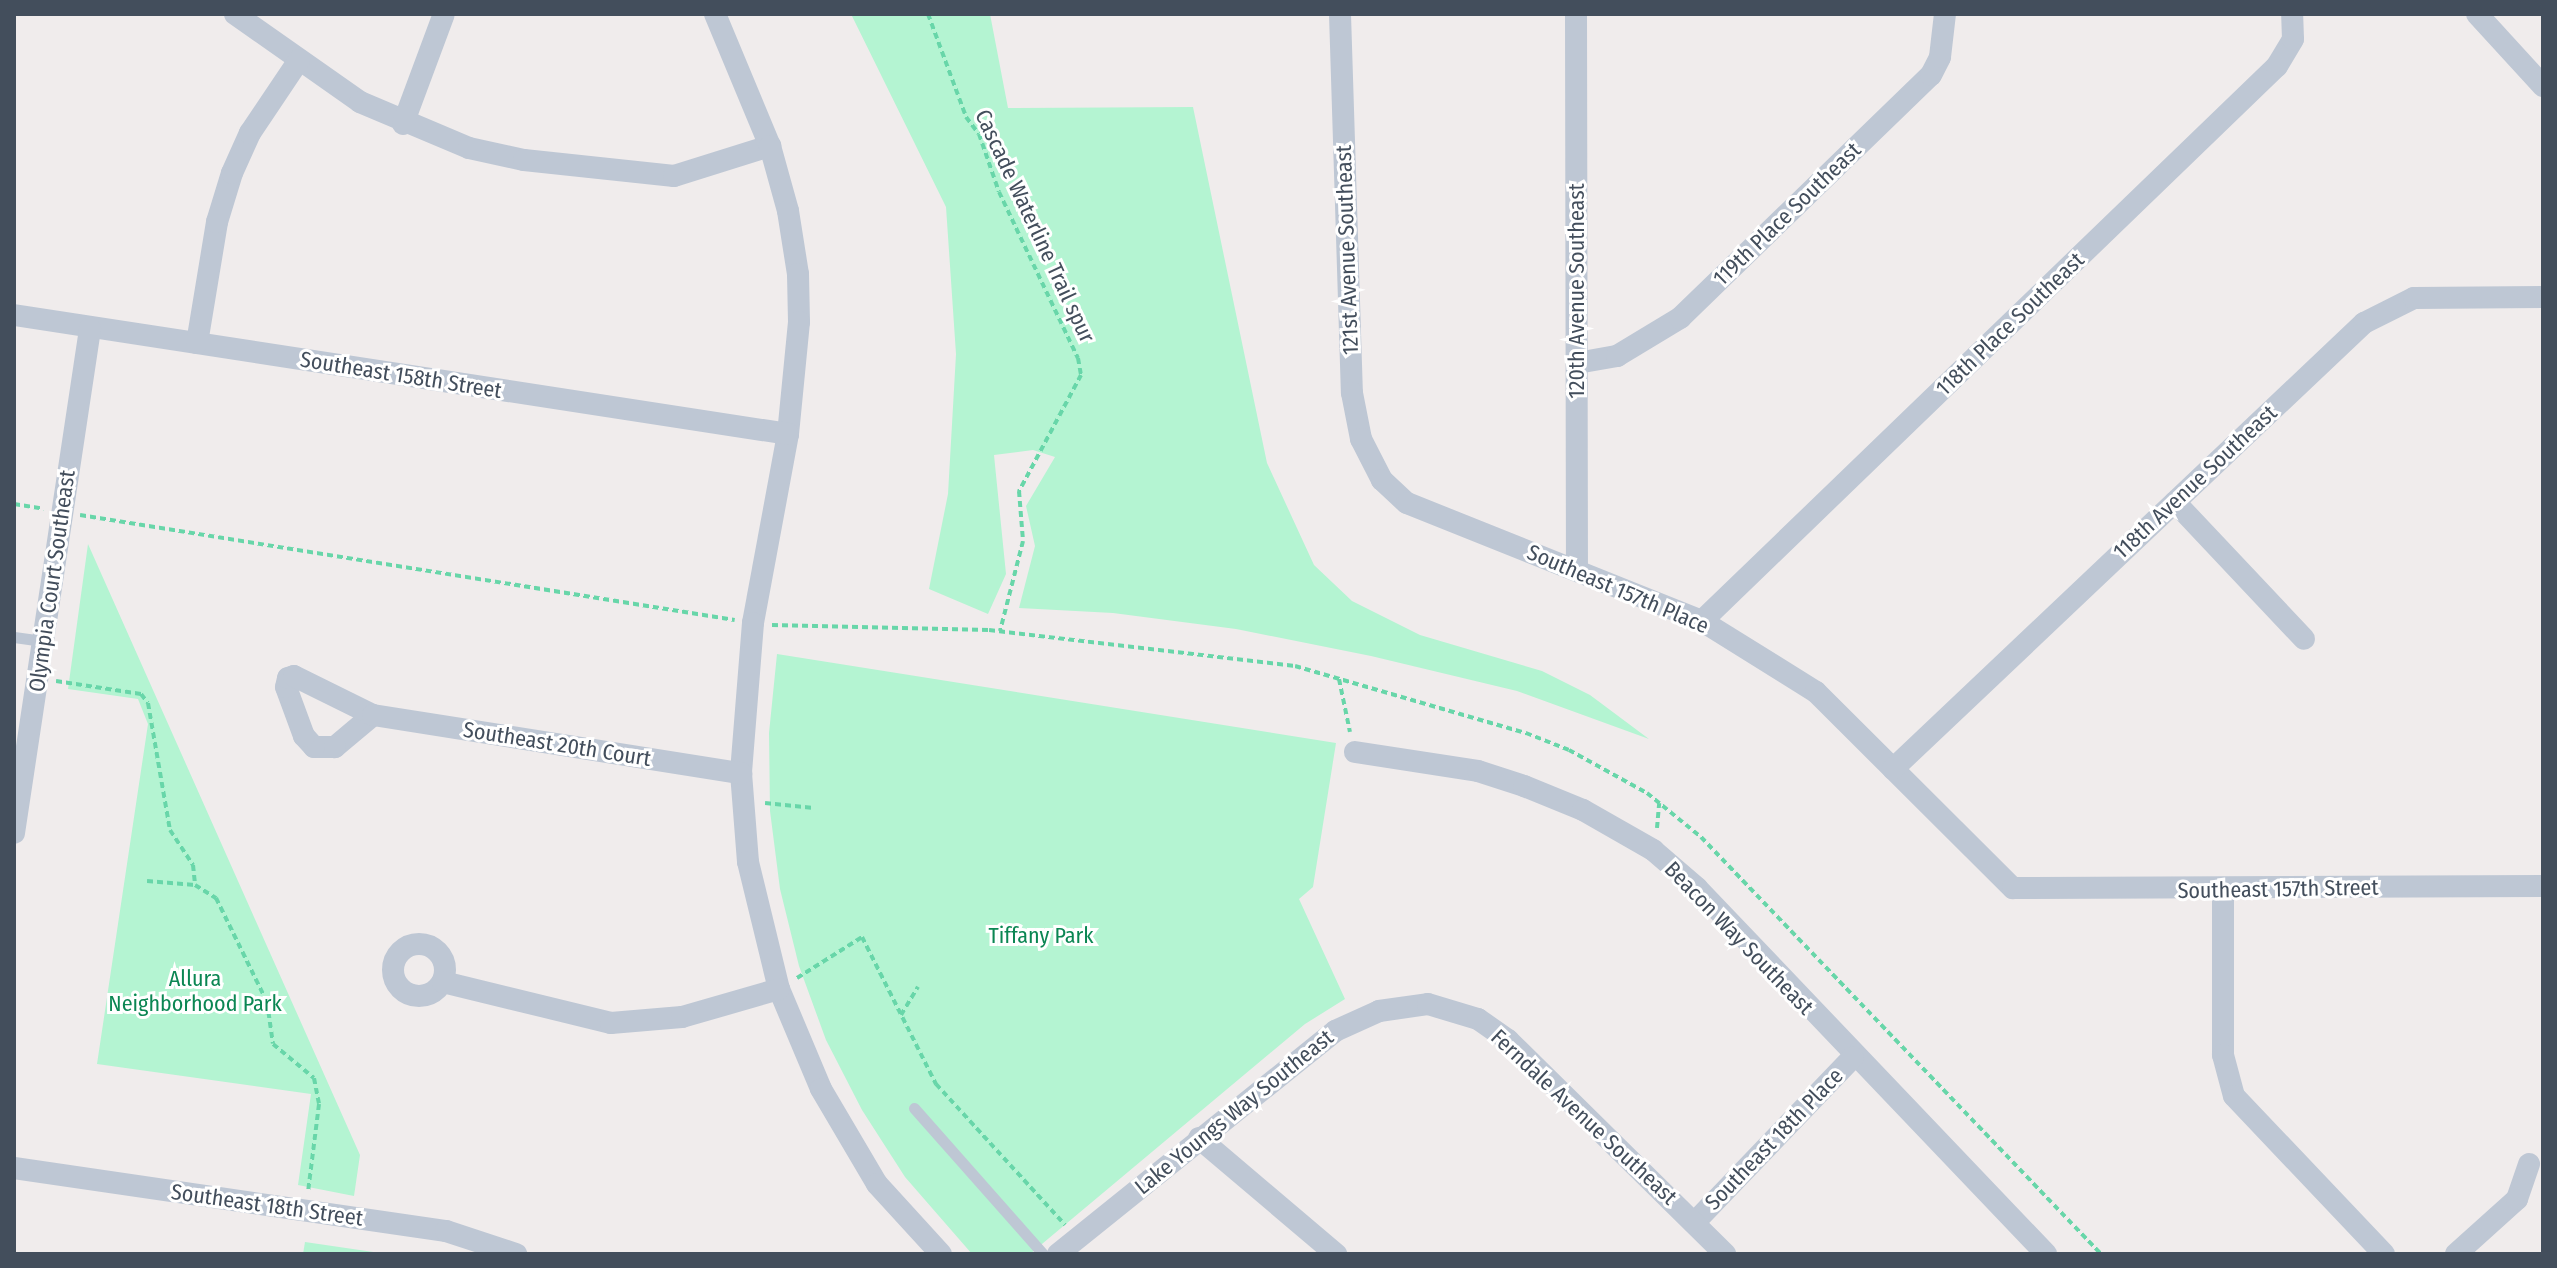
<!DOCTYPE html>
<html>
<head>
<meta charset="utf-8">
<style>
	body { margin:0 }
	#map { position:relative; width:2557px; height:1268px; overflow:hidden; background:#f0ecec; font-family:"Fira Sans Condensed",sans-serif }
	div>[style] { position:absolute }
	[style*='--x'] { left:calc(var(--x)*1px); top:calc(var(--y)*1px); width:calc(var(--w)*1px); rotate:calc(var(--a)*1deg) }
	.green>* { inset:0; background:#b4f4d2 }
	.path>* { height:4px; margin-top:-2px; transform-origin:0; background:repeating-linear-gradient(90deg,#68d6a9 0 6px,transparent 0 10px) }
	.lane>* { height:11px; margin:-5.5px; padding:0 5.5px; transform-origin:5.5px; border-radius:5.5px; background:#bec7d4 }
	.street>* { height:22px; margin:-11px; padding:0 11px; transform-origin:11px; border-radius:11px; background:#bec7d4 }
	.street>.ring { margin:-11px; padding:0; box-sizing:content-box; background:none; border:22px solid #bec7d4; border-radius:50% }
	span { translate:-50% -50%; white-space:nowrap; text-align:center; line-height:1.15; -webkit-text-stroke:6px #fff; paint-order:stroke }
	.street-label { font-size:22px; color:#434e5c }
	.park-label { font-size:22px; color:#0b8653 }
	.frame { position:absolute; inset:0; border:16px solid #434e5c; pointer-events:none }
</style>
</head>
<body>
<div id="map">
	<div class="green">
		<i style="clip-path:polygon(851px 14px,990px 14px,1008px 108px,1193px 107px,1267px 463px,1314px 565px,1352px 601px,1420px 635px,1542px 671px,1590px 695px,1649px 739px,1517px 691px,1371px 656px,1236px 629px,1113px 613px,1019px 608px,1035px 546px,1026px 506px,1055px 457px,1033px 450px,994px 455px,1006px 574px,988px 614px,929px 589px,948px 494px,956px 354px,946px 207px)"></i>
		<i style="clip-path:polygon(88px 544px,360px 1155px,354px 1196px,298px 1185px,311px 1094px,97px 1064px,148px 724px,138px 699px,68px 689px)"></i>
		<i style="clip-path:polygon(777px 654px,1336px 743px,1313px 887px,1299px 899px,1345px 999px,1305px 1024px,1030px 1254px,972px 1254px,905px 1177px,862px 1110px,826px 1040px,799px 966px,780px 889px,770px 811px,769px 733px)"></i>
		<i style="clip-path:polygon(305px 1242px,387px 1254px,303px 1254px)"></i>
	</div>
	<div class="path">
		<i style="--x:928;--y:14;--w:110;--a:69.7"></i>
		<i style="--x:966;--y:117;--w:21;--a:53"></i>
		<i style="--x:979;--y:134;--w:61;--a:71"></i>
		<i style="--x:999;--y:192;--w:184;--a:64.6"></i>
		<i style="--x:1078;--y:358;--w:17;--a:80"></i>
		<i style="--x:1081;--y:375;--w:132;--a:118.1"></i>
		<i style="--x:1019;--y:491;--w:50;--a:85.4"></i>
		<i style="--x:1023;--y:541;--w:93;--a:104.3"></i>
		<i style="--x:14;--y:504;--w:30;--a:9"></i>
		<i style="--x:80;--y:515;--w:663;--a:9.11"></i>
		<i style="--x:772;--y:625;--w:217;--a:1.3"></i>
		<i style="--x:989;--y:630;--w:308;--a:6.7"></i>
		<i style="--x:1295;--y:666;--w:241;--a:16.2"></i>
		<i style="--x:1526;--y:733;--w:46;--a:21.6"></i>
		<i style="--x:1569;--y:750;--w:89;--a:28.9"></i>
		<i style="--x:1647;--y:793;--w:70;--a:39.2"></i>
		<i style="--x:1701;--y:837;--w:578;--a:46.19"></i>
		<i style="--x:1339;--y:679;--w:54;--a:78.3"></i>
		<i style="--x:56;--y:681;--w:86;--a:8.7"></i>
		<i style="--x:141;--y:694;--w:11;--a:52"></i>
		<i style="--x:148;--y:703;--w:129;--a:80.2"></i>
		<i style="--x:170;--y:830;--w:42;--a:56.7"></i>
		<i style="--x:193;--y:865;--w:20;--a:84"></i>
		<i style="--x:765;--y:803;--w:49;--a:5.8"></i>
		<i style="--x:1657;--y:828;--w:25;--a:-85"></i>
		<i style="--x:147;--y:881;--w:48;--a:4.8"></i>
		<i style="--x:195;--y:885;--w:25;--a:32"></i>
		<i style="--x:216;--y:898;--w:116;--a:63.9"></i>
		<i style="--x:267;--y:1002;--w:42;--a:81.9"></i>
		<i style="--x:273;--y:1044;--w:53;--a:39.7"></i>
		<i style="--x:314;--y:1078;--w:26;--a:79"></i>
		<i style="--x:319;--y:1104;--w:89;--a:97.1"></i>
		<i style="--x:797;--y:978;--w:77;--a:-32.2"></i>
		<i style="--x:862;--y:937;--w:165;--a:63.3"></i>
		<i style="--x:936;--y:1084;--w:191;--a:47.5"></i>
		<i style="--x:901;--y:1015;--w:33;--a:-59"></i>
	</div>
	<div class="lane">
		<i style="--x:14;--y:637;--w:29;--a:8"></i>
		<i style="--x:914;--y:1108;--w:195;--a:48.5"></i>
	</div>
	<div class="street">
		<i style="--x:235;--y:14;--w:153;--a:35.1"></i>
		<i style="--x:360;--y:102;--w:118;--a:22.9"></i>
		<i style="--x:469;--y:148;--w:56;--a:12.3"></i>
		<i style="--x:524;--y:160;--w:151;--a:6.1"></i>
		<i style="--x:674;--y:176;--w:101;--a:-17.4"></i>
		<i style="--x:715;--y:14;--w:143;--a:67.4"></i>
		<i style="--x:770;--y:146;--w:67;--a:74.5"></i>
		<i style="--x:788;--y:211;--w:64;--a:81"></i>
		<i style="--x:798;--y:274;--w:48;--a:88.8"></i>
		<i style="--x:799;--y:322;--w:113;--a:95.6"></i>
		<i style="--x:788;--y:434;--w:192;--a:100.5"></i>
		<i style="--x:753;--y:623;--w:150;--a:94.6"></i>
		<i style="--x:741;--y:773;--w:89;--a:85.5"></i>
		<i style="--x:748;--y:862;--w:131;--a:76.3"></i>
		<i style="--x:779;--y:989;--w:108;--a:67.2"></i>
		<i style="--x:821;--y:1089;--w:110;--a:59.5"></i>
		<i style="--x:877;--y:1184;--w:95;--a:47.6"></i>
		<i style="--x:1340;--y:14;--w:379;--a:88.2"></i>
		<i style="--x:1352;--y:393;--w:47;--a:78.9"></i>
		<i style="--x:1361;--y:439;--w:46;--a:62.9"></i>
		<i style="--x:1382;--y:480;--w:34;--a:43"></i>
		<i style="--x:1407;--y:503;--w:318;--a:21.8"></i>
		<i style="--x:1702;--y:621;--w:134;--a:31.9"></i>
		<i style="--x:1816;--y:692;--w:278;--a:44.9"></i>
		<i style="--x:2013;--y:888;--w:530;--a:-0.22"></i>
		<i style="--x:1576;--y:14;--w:553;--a:89.9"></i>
		<i style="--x:2477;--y:14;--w:98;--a:47.5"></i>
		<i style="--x:403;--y:124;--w:117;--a:-69.6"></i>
		<i style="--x:14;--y:315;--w:783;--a:8.74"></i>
		<i style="--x:197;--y:343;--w:123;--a:-80.6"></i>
		<i style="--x:217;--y:222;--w:51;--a:-73"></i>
		<i style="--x:232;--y:173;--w:44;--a:-65.8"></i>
		<i style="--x:250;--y:133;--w:88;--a:-56.1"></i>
		<i style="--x:1577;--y:363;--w:41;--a:-9.9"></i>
		<i style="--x:1617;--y:356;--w:74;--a:-31.1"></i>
		<i style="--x:1680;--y:318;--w:349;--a:-44.1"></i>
		<i style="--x:1931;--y:75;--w:20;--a:-63"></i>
		<i style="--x:1940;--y:57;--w:43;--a:-83.4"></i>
		<i style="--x:2175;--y:502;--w:188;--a:46.7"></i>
		<i style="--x:1702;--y:621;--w:799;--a:-43.99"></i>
		<i style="--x:2277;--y:66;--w:31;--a:-59"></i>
		<i style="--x:2293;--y:39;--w:25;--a:-92"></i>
		<i style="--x:373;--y:715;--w:50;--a:139.9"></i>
		<i style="--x:335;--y:747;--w:21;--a:180"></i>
		<i style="--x:314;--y:747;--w:15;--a:-132"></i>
		<i style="--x:304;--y:736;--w:52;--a:-110.2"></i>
		<i style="--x:286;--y:687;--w:9;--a:-77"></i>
		<i style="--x:288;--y:678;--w:6;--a:-18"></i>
		<i style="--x:294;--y:676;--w:88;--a:26.3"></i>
		<i style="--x:373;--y:715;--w:373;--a:9"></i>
		<i style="--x:1355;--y:752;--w:124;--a:8.8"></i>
		<i style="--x:1478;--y:771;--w:48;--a:18.1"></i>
		<i style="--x:1524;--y:786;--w:64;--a:22.1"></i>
		<i style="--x:1583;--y:810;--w:81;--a:29.7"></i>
		<i style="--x:1653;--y:850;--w:58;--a:40.8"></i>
		<i style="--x:1697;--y:888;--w:506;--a:46.36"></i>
		<i style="--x:1893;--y:769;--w:649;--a:-43.44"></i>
		<i style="--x:2364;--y:323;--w:56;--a:-26.6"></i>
		<i style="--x:2414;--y:298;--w:129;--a:-0.4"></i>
		<i style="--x:14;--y:833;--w:510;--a:-81.42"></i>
		<i style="--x:2223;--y:889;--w:166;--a:90"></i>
		<i style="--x:2223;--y:1055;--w:42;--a:75"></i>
		<i style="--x:2234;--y:1096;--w:218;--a:46.5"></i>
		<i class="ring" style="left:393px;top:944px;width:30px;height:30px"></i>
		<i style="--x:443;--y:982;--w:173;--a:13.7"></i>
		<i style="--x:611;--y:1023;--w:71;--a:-4.8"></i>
		<i style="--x:682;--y:1017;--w:101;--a:-16.1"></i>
		<i style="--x:1199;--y:1138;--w:180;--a:40.3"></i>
		<i style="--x:14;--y:1168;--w:437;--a:8.3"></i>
		<i style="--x:446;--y:1231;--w:74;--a:18.2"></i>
		<i style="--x:1695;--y:1222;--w:228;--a:-46.2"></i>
		<i style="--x:1058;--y:1254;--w:356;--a:-38.8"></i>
		<i style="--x:1335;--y:1031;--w:48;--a:-24.4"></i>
		<i style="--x:1379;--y:1011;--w:49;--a:-8.1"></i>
		<i style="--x:1428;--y:1004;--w:52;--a:16.7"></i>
		<i style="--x:1478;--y:1019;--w:37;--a:35"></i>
		<i style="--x:1508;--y:1040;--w:305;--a:44.6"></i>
		<i style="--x:2456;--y:1254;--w:82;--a:-42"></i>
		<i style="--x:2517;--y:1199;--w:37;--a:-71"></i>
	</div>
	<div class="street-label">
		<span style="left:1787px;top:214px;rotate:-44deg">119th Place Southeast</span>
		<span style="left:1035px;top:226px;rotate:65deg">Cascade Waterline Trail spur</span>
		<span style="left:1347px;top:250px;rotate:-92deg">121st Avenue Southeast</span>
		<span style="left:1577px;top:291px;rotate:-90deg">120th Avenue Southeast</span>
		<span style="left:2010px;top:324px;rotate:-44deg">118th Place Southeast</span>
		<span style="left:401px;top:375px;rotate:9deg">Southeast 158th Street</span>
		<span style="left:2195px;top:482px;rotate:-43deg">118th Avenue Southeast</span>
		<span style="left:52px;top:581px;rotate:-82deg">Olympia Court Southeast</span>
		<span style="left:1618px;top:589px;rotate:23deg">Southeast 157th Place</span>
		<span style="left:557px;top:744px;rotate:9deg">Southeast 20th Court</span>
		<span style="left:2278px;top:889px;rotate:-1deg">Southeast 157th Street</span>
		<span style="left:1739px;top:938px;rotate:46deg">Beacon Way Southeast</span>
		<span style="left:1234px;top:1112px;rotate:-39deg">Lake Youngs Way Southeast</span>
		<span style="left:1584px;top:1117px;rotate:43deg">Ferndale Avenue Southeast</span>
		<span style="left:1774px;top:1139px;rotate:-46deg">Southeast 18th Place</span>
		<span style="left:267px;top:1205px;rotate:8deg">Southeast 18th Street</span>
	</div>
	<div class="park-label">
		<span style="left:1041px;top:936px">Tiffany Park</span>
		<span style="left:195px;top:991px">Allura<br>Neighborhood Park</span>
	</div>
	<div class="frame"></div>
</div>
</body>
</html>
